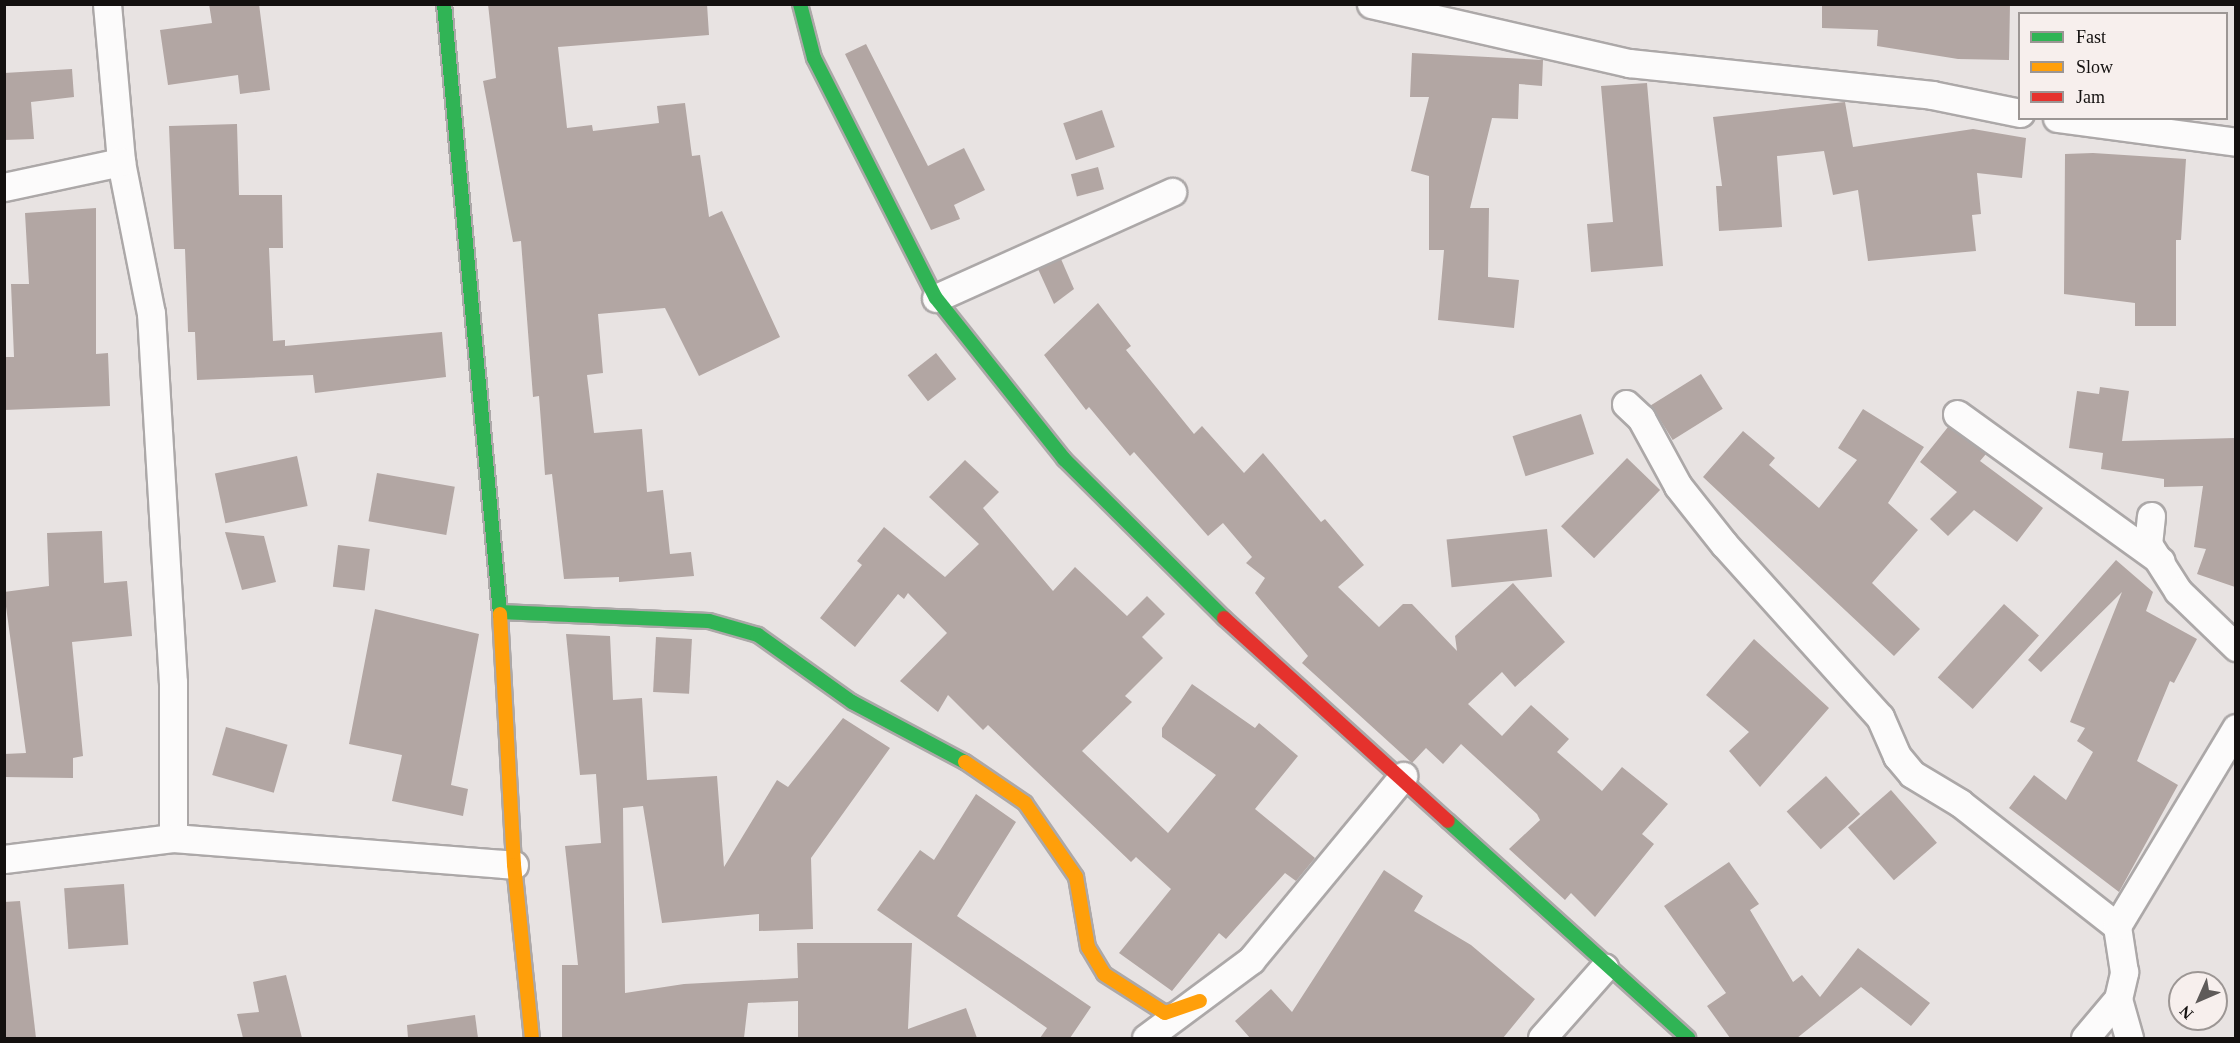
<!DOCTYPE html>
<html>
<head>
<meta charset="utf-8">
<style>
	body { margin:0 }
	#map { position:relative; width:2240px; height:1043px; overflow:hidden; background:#e8e3e2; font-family:Georgia,serif }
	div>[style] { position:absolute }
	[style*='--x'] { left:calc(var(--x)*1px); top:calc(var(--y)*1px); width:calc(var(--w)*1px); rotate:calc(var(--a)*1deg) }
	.building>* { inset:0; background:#b2a6a3; transform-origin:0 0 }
	.roads { filter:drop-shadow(2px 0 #aca8a8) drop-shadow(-2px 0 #aca8a8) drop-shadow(0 2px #aca8a8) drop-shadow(0 -2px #aca8a8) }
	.street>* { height:27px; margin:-13.5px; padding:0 13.5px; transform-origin:13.5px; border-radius:13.5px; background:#fcfbfb }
	.fast>* { height:14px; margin:-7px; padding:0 7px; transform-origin:7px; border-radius:7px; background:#30b455 }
	.slow>* { height:14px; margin:-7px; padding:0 7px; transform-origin:7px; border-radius:7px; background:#ff9f0a }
	.jam>* { height:14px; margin:-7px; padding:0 7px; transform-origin:7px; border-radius:7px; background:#e5322d }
	span { translate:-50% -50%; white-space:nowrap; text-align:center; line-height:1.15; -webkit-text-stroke:5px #f7efed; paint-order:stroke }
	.frame { position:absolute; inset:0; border:6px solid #13100f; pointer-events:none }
	.legend { position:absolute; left:2018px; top:12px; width:210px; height:108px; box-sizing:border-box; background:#f7efed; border:2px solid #9c9694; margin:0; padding:8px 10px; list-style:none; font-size:18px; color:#13100f }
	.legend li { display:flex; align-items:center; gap:12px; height:30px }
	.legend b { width:30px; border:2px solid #9c9694 }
	.north { position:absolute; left:2168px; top:971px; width:60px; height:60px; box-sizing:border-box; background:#f7efed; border:2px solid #9c9694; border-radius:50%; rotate:225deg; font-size:16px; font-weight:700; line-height:24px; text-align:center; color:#13100f }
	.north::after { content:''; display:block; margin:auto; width:21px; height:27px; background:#5e5a59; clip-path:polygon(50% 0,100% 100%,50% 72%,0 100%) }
</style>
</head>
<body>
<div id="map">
	<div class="building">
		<i style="clip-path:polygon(209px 4px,259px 4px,270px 90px,240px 94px,238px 75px,168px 85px,160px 30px,212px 23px)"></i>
		<i style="clip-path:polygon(488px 4px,707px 4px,709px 35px,558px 47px,567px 128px,592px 125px,593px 131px,659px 123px,657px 106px,685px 103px,692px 156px,700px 155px,709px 217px,722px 211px,780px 337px,699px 376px,665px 308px,598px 314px,603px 373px,587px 375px,594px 433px,642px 429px,647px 492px,663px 490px,670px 554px,691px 552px,694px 576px,619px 582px,619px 577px,564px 579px,552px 474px,545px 475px,539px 396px,533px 397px,521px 241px,513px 242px,483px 81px,496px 78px)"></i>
		<i style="clip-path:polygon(1822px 4px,2010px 4px,2009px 60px,1958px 59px,1877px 46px,1878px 30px,1822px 28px)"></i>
		<i style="clip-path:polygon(866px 44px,928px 166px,964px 148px,985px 190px,954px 205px,960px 219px,931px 230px,845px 54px)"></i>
		<i style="clip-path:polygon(1412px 53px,1543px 60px,1542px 86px,1519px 84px,1518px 119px,1492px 118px,1470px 208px,1489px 208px,1488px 277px,1519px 280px,1514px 328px,1438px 320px,1444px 250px,1429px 250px,1429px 176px,1411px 171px,1429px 97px,1410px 97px)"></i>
		<i style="clip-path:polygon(72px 69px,74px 97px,31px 102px,34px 139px,4px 140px,4px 73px)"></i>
		<i style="clip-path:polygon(1647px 83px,1663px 266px,1591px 272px,1587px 224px,1613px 222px,1601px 86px)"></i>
		<i style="clip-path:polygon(1845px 102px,1853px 147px,1973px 129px,2026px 138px,2022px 178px,1977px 173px,1981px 214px,1972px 215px,1976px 251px,1868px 261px,1858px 190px,1833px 195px,1824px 151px,1777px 156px,1782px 227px,1719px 231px,1716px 186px,1722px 186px,1713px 117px)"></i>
		<i style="left:1102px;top:110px;width:39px;height:41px;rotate:71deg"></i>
		<i style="clip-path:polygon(237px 124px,239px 195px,282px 195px,283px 248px,269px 248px,273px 341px,285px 340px,285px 346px,442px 332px,446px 377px,315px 393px,313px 375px,197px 380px,195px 332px,188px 332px,185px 249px,174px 249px,169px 126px)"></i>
		<i style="clip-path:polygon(2093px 153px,2186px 159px,2181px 240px,2176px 240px,2176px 326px,2135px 326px,2135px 303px,2064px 294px,2065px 154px)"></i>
		<i style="left:1098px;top:167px;width:23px;height:28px;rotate:75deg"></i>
		<i style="clip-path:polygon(96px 208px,96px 354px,108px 353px,110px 406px,4px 410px,4px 357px,14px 357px,11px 284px,29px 284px,25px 213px)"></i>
		<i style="clip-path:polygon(1061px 259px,1074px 289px,1054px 304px,1038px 269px)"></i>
		<i style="clip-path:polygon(1098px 303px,1131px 346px,1126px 350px,1194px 434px,1202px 426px,1244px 473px,1263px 453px,1321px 522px,1325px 519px,1364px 565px,1338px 587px,1379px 627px,1403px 604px,1412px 604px,1457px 651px,1455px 636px,1513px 583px,1565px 642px,1515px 687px,1502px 672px,1468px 704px,1502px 736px,1531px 705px,1569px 739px,1557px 752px,1602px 791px,1622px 767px,1668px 804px,1642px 834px,1654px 844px,1595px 917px,1571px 893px,1565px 900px,1509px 849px,1540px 820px,1537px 814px,1461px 744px,1443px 764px,1426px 748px,1412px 763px,1302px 663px,1308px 656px,1255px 593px,1265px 578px,1246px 563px,1252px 557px,1223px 523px,1208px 536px,1134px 452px,1130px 456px,1089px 407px,1086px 410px,1044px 355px)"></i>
		<i style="left:936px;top:353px;width:33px;height:36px;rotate:52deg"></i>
		<i style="left:1701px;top:374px;width:41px;height:59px;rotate:58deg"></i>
		<i style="clip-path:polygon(2100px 387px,2129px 391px,2122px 441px,2235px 438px,2235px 587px,2197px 574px,2206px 549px,2194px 547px,2203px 486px,2164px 487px,2164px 479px,2101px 469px,2103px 453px,2069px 448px,2077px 391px,2099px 394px)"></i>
		<i style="clip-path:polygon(1863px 409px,1924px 447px,1888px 503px,1918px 530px,1872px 583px,1920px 629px,1894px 656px,1703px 477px,1743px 431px,1775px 458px,1769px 465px,1819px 508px,1857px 460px,1838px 448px)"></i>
		<i style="left:1581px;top:414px;width:42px;height:72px;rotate:72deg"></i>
		<i style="clip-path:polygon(1948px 427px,1986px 454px,1980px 461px,2043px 508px,2017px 542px,1974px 510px,1948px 536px,1930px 519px,1957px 492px,1920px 462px)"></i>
		<i style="left:297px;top:456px;width:51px;height:84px;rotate:78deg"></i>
		<i style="left:1627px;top:458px;width:46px;height:95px;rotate:44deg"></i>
		<i style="clip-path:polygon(965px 460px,999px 492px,983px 508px,1053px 591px,1075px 567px,1127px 616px,1147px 596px,1165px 614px,1142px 637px,1163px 658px,1125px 696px,1132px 702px,1082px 751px,1168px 833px,1216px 775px,1162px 737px,1162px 728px,1192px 684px,1255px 728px,1259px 723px,1298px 756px,1255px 809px,1315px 858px,1296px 881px,1285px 873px,1226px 939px,1219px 933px,1172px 991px,1119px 953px,1171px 889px,1136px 857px,1131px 862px,988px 725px,983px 730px,948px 695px,938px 712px,900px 681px,947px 633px,908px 593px,904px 599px,898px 594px,855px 647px,820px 618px,862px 565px,857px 561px,884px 527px,945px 577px,979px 544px,929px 497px)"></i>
		<i style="left:377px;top:473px;width:79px;height:49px;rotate:10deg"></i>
		<i style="left:1547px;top:529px;width:48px;height:101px;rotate:84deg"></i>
		<i style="clip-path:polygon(102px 531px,104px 583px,127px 581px,132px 636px,72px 642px,83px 756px,73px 758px,73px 778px,4px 777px,4px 754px,26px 753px,4px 592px,49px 586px,47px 533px)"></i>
		<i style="clip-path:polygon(225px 532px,264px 536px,276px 582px,242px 590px)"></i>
		<i style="left:338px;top:545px;width:32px;height:42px;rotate:7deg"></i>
		<i style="clip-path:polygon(2116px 560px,2153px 592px,2146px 611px,2197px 639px,2174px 683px,2170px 681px,2137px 761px,2178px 785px,2119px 892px,2009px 808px,2034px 775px,2066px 800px,2093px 752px,2077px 741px,2085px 728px,2070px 722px,2122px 592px,2041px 672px,2028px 660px)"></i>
		<i style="left:2004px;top:604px;width:47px;height:99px;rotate:42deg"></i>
		<i style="clip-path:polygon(375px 609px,479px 634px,451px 785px,468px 789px,463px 816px,392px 801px,402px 755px,349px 744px)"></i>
		<i style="clip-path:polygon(566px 634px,610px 636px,613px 700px,642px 698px,647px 780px,717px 776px,724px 867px,777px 780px,788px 787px,843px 718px,890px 748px,811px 858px,813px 929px,759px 931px,759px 914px,662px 923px,643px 806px,623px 808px,625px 993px,684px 984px,798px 978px,797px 943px,912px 943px,908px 1029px,966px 1008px,977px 1038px,798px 1038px,798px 1001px,748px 1003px,744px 1038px,562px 1038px,562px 965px,578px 965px,565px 846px,601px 843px,596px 774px,580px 775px)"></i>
		<i style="left:656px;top:637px;width:36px;height:55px;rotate:3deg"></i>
		<i style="clip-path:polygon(1754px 639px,1829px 708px,1760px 787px,1729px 751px,1749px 732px,1706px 695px)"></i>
		<i style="left:226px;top:727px;width:64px;height:50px;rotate:16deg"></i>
		<i style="left:1826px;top:776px;width:51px;height:53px;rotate:48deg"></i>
		<i style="left:1891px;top:790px;width:70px;height:57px;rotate:49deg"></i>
		<i style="clip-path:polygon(976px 794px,1016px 822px,957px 916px,1091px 1007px,1070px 1038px,1040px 1038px,1047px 1028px,877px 910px,920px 850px,934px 860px)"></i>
		<i style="clip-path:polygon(1729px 862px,1759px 904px,1750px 910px,1793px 982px,1802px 975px,1820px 997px,1858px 948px,1930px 1003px,1911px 1026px,1861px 987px,1797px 1038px,1730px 1038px,1707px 1006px,1726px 993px,1664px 906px)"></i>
		<i style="clip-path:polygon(1384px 870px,1423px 896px,1414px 911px,1471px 945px,1535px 999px,1503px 1038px,1250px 1038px,1235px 1021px,1271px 989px,1292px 1012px)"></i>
		<i style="left:124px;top:884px;width:61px;height:60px;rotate:86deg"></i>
		<i style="clip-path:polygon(20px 901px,36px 1038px,4px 1038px,4px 902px)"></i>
		<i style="clip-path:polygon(286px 975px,302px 1038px,243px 1038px,237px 1014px,259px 1012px,253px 982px)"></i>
		<i style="clip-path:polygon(475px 1015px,478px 1038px,408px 1038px,407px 1025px)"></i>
	</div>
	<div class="roads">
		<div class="street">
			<i style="--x:107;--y:4;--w:159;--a:84.9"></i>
			<i style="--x:121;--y:162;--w:154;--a:78.8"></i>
			<i style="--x:151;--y:313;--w:370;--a:86.6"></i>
			<i style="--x:173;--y:682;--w:156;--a:90"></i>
			<i style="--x:1371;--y:4;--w:265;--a:12.9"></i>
			<i style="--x:1629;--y:63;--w:305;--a:6"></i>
			<i style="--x:1932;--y:95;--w:90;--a:11.6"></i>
			<i style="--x:2057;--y:118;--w:181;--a:7.6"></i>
			<i style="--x:4;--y:187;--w:120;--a:-12.1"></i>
			<i style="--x:936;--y:298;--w:259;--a:-24.2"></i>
			<i style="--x:1626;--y:404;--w:21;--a:43"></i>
			<i style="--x:1641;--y:418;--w:77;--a:61.4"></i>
			<i style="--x:1678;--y:486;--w:74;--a:51.6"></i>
			<i style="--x:1724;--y:544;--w:233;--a:48"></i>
			<i style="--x:1880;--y:717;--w:43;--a:66.4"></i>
			<i style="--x:1897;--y:756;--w:23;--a:50"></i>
			<i style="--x:1912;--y:774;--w:56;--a:31.1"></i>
			<i style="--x:1960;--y:803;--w:199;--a:38.1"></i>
			<i style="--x:1957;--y:414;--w:251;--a:35.8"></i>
			<i style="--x:2151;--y:516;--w:28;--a:96"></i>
			<i style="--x:2148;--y:544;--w:56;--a:57.4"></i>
			<i style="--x:2178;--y:591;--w:81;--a:44"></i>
			<i style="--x:4;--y:859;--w:170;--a:-7.1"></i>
			<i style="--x:173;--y:838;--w:342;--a:4.5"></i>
			<i style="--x:2118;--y:999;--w:41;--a:74.2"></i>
			<i style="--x:1146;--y:1038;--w:131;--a:-36.6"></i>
			<i style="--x:1251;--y:960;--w:239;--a:-50.4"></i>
			<i style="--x:1542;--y:1038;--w:94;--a:-48.5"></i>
			<i style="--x:2085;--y:1038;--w:51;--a:-49.8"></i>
			<i style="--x:2118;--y:999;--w:28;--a:-77"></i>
			<i style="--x:2124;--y:972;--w:47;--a:-98.7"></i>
			<i style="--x:2117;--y:926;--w:231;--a:-59"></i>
		</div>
		<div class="fast">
			<i style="--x:444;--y:4;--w:613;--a:84.75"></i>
			<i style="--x:800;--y:4;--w:56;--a:75.5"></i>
			<i style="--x:814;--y:58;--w:269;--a:63.1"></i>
			<i style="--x:936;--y:298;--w:206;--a:51.5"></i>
			<i style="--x:1064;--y:459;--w:226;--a:44.8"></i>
			<i style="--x:500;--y:612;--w:209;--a:2.5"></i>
			<i style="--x:709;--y:621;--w:51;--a:15.9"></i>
			<i style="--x:758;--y:635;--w:115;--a:35.5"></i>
			<i style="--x:852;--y:702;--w:128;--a:28"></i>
			<i style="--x:1448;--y:821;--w:324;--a:42.1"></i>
		</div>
		<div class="slow">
			<i style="--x:500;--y:614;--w:251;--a:86.8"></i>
			<i style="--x:514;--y:865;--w:174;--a:84.1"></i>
			<i style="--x:965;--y:762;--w:73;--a:34.3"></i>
			<i style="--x:1025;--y:803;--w:90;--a:55.4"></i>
			<i style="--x:1076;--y:877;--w:71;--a:80.3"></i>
			<i style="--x:1088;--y:947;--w:31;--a:59"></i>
			<i style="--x:1104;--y:974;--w:72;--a:32.6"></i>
			<i style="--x:1165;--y:1013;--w:37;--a:-19"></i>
		</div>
		<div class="jam">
			<i style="--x:1224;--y:618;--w:302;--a:42.2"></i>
		</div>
	</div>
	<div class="frame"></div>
	<ul class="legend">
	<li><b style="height:8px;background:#30b455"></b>Fast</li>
	<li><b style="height:8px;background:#ff9f0a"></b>Slow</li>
	<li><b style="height:8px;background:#e5322d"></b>Jam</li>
	</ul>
	<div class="north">N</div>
</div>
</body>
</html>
